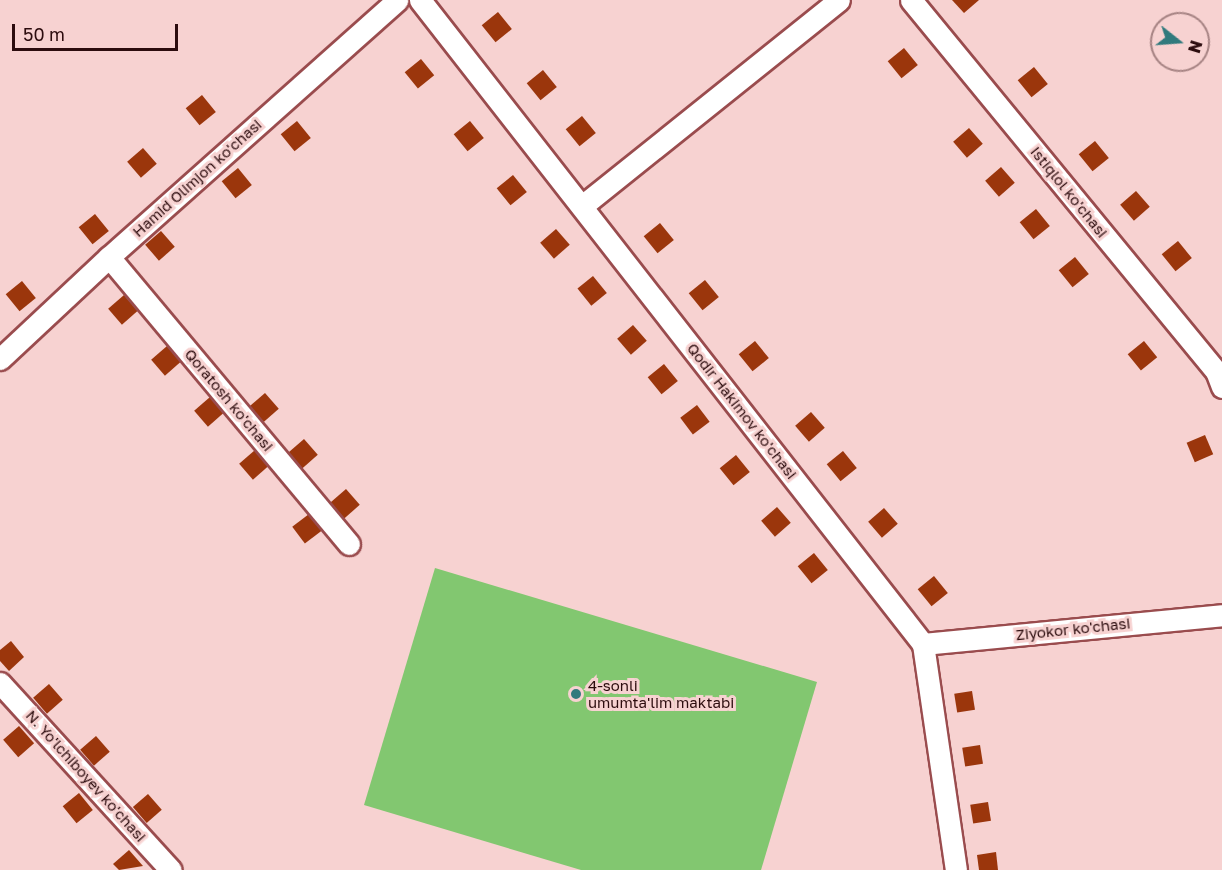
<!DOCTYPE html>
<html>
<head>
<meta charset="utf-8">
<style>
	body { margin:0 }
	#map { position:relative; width:1222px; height:870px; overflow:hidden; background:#f7d2d1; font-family:"Golos Text",sans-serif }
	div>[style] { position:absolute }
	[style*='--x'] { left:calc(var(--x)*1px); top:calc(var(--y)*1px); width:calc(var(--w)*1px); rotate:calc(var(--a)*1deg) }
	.green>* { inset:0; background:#82c770 }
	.building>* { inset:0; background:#9b360c; transform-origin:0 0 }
	.roads { filter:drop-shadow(2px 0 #9a4c4e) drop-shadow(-2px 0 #9a4c4e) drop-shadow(0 2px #9a4c4e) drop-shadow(0 -2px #9a4c4e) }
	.minor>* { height:21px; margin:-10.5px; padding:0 10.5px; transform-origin:10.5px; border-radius:10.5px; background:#fff }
	.dots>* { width:16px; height:16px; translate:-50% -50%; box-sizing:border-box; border:3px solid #f7d2d1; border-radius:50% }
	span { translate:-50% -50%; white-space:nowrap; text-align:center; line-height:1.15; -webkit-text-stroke:6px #f7d2d1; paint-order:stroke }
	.street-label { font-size:15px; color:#2c0c0e }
	.poi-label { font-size:15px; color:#2c0c0e }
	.left { translate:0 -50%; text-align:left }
	.north { position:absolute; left:1150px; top:12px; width:60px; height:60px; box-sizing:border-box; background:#f7d2d1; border:2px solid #a68383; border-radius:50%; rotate:107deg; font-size:16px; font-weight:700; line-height:24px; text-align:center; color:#2c0c0e }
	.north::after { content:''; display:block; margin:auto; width:21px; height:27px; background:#317a7d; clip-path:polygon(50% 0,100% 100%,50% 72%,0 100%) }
	.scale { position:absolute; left:12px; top:24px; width:166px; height:27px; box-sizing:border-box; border:3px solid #2c0c0e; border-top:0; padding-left:8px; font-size:18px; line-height:21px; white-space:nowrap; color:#2c0c0e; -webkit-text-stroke:4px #f7d2d1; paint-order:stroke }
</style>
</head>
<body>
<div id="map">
	<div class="green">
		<i style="clip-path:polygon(435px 568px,817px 682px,761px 870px,581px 870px,364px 805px)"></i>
	</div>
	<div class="building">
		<i style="clip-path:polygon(952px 0,979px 0,964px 13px)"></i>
		<i style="left:498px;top:12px;width:22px;height:21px;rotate:51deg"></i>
		<i style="left:904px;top:48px;width:22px;height:21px;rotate:51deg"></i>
		<i style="left:421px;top:59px;width:21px;height:21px;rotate:51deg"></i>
		<i style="left:1034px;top:67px;width:22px;height:21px;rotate:51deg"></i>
		<i style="left:543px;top:70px;width:22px;height:21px;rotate:51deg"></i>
		<i style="left:202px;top:95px;width:22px;height:21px;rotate:51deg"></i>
		<i style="left:582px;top:116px;width:22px;height:21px;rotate:51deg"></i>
		<i style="left:297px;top:121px;width:22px;height:21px;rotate:51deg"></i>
		<i style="left:470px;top:121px;width:22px;height:21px;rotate:51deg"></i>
		<i style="left:969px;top:128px;width:21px;height:21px;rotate:49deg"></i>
		<i style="left:1095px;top:141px;width:22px;height:21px;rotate:51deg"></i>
		<i style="left:143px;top:148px;width:21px;height:21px;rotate:49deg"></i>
		<i style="left:1001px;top:167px;width:21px;height:21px;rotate:49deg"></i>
		<i style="left:238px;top:168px;width:22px;height:21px;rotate:51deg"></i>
		<i style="left:513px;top:175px;width:22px;height:21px;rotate:51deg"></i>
		<i style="left:1136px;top:191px;width:21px;height:21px;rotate:49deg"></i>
		<i style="left:1036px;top:209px;width:22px;height:21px;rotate:51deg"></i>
		<i style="left:95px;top:214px;width:22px;height:21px;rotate:51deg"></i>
		<i style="left:660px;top:223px;width:22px;height:21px;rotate:51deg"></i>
		<i style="left:556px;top:229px;width:21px;height:21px;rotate:49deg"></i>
		<i style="left:161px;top:231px;width:21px;height:21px;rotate:49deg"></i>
		<i style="left:1178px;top:241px;width:22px;height:21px;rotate:51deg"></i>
		<i style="left:1075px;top:257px;width:22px;height:21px;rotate:51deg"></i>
		<i style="left:593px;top:276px;width:22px;height:20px;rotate:51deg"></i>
		<i style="left:705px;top:280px;width:22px;height:21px;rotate:51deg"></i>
		<i style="left:22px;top:281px;width:22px;height:21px;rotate:51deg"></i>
		<i style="left:124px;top:295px;width:21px;height:21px;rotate:49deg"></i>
		<i style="left:633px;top:325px;width:21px;height:21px;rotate:49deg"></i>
		<i style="left:755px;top:341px;width:22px;height:21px;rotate:51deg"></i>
		<i style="left:1144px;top:341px;width:21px;height:21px;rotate:51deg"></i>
		<i style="left:167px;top:346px;width:21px;height:21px;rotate:49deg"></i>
		<i style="left:664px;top:364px;width:22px;height:21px;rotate:51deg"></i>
		<i style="left:265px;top:393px;width:21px;height:20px;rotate:49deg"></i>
		<i style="left:210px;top:397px;width:21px;height:21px;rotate:49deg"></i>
		<i style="left:697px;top:405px;width:21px;height:21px;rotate:53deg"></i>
		<i style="left:811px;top:412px;width:21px;height:21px;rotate:49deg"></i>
		<i style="left:1205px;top:435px;width:21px;height:20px;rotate:67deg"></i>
		<i style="left:304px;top:439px;width:21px;height:21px;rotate:49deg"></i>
		<i style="left:255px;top:450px;width:21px;height:21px;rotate:49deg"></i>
		<i style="left:843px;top:451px;width:22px;height:21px;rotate:51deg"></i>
		<i style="left:736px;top:455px;width:22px;height:21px;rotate:51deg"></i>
		<i style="left:346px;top:489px;width:21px;height:21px;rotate:49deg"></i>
		<i style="left:777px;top:507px;width:21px;height:21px;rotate:49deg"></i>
		<i style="left:884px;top:508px;width:21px;height:21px;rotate:49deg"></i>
		<i style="left:309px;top:514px;width:21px;height:21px;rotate:53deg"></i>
		<i style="left:814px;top:553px;width:22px;height:21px;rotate:51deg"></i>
		<i style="left:934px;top:576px;width:22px;height:21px;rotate:51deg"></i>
		<i style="clip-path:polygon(11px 641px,24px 657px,9px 671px,0 661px,0 650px)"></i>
		<i style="left:49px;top:684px;width:21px;height:21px;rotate:49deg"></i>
		<i style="left:972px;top:691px;width:19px;height:18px;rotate:81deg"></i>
		<i style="left:19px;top:726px;width:23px;height:21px;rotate:49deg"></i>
		<i style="left:96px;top:736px;width:21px;height:21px;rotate:49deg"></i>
		<i style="left:980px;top:745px;width:19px;height:18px;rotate:81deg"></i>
		<i style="left:79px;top:793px;width:22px;height:21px;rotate:51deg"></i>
		<i style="left:148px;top:794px;width:21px;height:20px;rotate:49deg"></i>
		<i style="left:988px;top:802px;width:19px;height:18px;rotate:81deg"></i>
		<i style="clip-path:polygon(129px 850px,143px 866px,119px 870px,113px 864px)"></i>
		<i style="clip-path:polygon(996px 852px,998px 870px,979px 870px,977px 855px)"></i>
	</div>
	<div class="roads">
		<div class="minor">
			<i style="--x:420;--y:0;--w:817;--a:52.01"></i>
			<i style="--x:923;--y:644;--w:228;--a:81.7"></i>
			<i style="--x:911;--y:0;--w:480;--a:50.6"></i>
			<i style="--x:1216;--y:371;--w:17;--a:69"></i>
			<i style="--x:582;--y:206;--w:329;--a:-38.7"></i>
			<i style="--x:109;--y:257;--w:374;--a:50.1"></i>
			<i style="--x:0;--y:359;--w:149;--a:-43.1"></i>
			<i style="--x:109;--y:257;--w:386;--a:-41.7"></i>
			<i style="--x:923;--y:644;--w:300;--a:-5.5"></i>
			<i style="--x:0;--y:683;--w:253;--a:47.6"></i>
		</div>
	</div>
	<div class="dots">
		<i style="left:576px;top:694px;background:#317a7d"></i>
	</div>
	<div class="street-label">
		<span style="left:197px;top:178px;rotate:-42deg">Hamid Olimjon ko'chasi</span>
		<span style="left:1069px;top:192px;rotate:51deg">Istiqlol ko'chasi</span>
		<span style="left:229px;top:400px;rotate:50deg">Qoratosh ko'chasi</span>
		<span style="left:742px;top:411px;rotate:52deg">Qodir Hakimov ko'chasi</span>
		<span style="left:1073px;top:629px;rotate:-6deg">Ziyokor ko'chasi</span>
		<span style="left:86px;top:776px;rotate:48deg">N. Yo'lchiboyev ko'chasi</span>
	</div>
	<div class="poi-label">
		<span class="left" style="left:588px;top:694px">4-sonli<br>umumta'lim maktabi</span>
	</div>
	<div class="north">N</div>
	<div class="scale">50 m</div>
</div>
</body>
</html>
